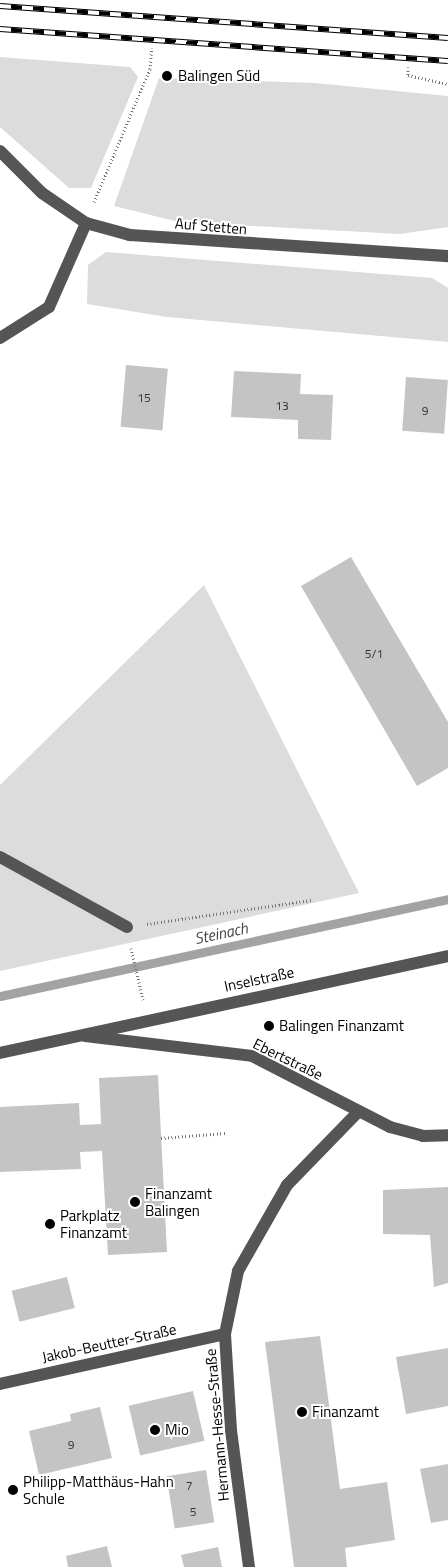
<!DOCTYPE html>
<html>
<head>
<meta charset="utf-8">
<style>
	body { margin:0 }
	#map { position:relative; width:448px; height:1567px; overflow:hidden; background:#fff; font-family:"Titillium Web",sans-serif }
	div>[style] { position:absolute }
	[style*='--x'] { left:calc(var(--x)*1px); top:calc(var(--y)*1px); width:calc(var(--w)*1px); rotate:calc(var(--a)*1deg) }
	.green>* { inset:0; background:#dcdcdc }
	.stream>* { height:9px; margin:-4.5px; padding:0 4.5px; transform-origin:4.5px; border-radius:4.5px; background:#a3a3a3 }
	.building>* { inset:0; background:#c4c4c4; transform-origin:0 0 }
	.path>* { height:3px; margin-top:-1.5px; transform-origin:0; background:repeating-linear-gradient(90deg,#777 0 1px,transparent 0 3.5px) }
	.minor>* { height:12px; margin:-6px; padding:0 6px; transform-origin:6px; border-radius:6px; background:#555 }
	.rail>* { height:5.5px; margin-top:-2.75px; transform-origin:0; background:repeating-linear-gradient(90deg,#fff 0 11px,#000 0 22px); box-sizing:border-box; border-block:1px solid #000 }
	.dots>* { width:14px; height:14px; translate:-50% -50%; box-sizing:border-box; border:2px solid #fff; border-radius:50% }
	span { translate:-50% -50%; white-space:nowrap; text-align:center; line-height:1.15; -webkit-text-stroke:4px #fff; paint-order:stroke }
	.number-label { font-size:12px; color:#313131 }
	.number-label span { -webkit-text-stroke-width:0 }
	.poi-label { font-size:15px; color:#000 }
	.left { translate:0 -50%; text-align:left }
	.street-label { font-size:15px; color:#000 }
	.water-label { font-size:16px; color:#444; font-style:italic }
</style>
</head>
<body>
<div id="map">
	<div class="green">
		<i style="clip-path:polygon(0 57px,130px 67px,138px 77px,91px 188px,69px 188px,0 127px)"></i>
		<i style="clip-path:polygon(159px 78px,315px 83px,448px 96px,448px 227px,400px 234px,179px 222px,114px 206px)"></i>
		<i style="clip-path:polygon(106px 252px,432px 278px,448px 288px,448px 342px,167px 317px,87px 304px,88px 265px)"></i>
		<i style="clip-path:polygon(204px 585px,359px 893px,0 971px,0 785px)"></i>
	</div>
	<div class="stream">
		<i style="--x:0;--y:996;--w:458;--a:-12.2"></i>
	</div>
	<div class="building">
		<i style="left:126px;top:365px;width:42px;height:62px;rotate:5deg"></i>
		<i style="clip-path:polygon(234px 371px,301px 374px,300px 394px,333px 395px,331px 440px,298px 439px,298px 420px,231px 417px)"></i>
		<i style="left:406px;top:377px;width:42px;height:54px;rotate:4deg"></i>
		<i style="clip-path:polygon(351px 557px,448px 722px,448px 768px,417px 786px,301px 586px)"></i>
		<i style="clip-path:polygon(158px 1075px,167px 1252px,108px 1255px,102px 1151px,80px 1152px,81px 1169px,0 1172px,0 1107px,79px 1103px,80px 1125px,101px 1124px,99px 1078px)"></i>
		<i style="clip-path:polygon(448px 1187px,448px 1283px,434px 1287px,430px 1235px,383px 1234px,383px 1190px)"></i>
		<i style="left:67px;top:1277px;width:32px;height:57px;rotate:76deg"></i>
		<i style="clip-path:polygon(320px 1336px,340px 1489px,387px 1482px,395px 1540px,345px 1548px,347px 1567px,294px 1567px,265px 1342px)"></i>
		<i style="clip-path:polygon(448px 1348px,448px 1406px,406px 1414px,396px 1357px)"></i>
		<i style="left:193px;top:1391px;width:51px;height:66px;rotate:77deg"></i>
		<i style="clip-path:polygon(100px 1407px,112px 1458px,39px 1475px,29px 1431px,71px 1421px,70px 1414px)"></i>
		<i style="clip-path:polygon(448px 1464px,448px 1520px,431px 1523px,420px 1469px)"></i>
		<i style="left:206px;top:1470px;width:53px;height:40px;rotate:81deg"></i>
		<i style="clip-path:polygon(107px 1546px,112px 1567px,68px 1567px,66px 1556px)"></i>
		<i style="clip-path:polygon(218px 1547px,222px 1567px,184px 1567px,181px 1555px)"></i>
	</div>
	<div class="path">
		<i style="--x:408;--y:67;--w:8;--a:90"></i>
		<i style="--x:408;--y:75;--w:41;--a:12.7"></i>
		<i style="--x:94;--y:202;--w:144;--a:-67.2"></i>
		<i style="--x:150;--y:69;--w:21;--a:-85"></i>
		<i style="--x:147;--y:924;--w:166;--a:-8.3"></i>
		<i style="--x:131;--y:948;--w:53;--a:77"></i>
		<i style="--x:161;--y:1138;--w:65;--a:-4.4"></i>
	</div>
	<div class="minor">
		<i style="--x:0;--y:151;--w:59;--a:45"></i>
		<i style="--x:42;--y:193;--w:53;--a:34.3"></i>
		<i style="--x:86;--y:223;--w:46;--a:15.3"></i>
		<i style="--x:130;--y:235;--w:319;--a:3.8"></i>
		<i style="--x:0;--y:338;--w:58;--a:-32.3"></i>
		<i style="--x:49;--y:307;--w:92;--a:-66.2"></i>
		<i style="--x:0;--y:857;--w:145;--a:28.9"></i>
		<i style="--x:85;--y:1036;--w:168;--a:6.8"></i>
		<i style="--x:252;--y:1056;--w:155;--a:27.2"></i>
		<i style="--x:390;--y:1127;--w:34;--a:15"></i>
		<i style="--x:423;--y:1136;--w:25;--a:-2"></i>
		<i style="--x:0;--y:1053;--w:458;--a:-12.2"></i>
		<i style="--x:0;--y:1384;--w:230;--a:-12.5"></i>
		<i style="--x:249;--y:1567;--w:138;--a:-97.5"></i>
		<i style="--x:231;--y:1430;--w:96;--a:-93.6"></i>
		<i style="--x:225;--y:1334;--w:64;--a:-78.3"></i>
		<i style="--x:238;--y:1271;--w:99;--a:-60.3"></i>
		<i style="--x:287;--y:1185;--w:100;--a:-45.8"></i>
	</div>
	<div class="rail">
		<i style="--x:0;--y:6;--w:449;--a:4.1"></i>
		<i style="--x:0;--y:29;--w:449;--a:4.1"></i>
	</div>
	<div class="dots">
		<i style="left:167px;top:76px;background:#000"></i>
		<i style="left:269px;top:1026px;background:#000"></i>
		<i style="left:135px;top:1202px;background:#000"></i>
		<i style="left:50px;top:1224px;background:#000"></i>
		<i style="left:302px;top:1412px;background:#000"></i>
		<i style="left:155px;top:1430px;background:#000"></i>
		<i style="left:13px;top:1490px;background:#000"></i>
	</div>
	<div class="number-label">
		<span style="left:144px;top:398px">15</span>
		<span style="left:282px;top:406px">13</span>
		<span style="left:425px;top:411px">9</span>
		<span style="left:374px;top:654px">5/1</span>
		<span style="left:71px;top:1445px">9</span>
		<span style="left:189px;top:1486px">7</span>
		<span style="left:193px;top:1512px">5</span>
	</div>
	<div class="poi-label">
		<span class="left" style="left:178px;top:76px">Balingen Süd</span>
		<span class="left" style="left:279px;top:1026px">Balingen Finanzamt</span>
		<span class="left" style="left:145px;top:1202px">Finanzamt<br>Balingen</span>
		<span class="left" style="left:60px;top:1224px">Parkplatz<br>Finanzamt</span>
		<span class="left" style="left:312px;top:1412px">Finanzamt</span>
		<span class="left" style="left:165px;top:1430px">Mio</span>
		<span class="left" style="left:23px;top:1490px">Philipp-Matthäus-Hahn<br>Schule</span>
	</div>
	<div class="street-label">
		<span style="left:211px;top:226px;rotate:5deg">Auf Stetten</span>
		<span style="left:259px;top:979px;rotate:-12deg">Inselstraße</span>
		<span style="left:288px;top:1059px;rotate:26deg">Ebertstraße</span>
		<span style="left:109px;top:1343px;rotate:-12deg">Jakob-Beutter-Straße</span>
		<span style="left:217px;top:1425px;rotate:-95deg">Hermann-Hesse-Straße</span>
	</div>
	<div class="water-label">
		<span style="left:221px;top:933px;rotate:-12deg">Steinach</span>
	</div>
</div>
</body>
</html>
